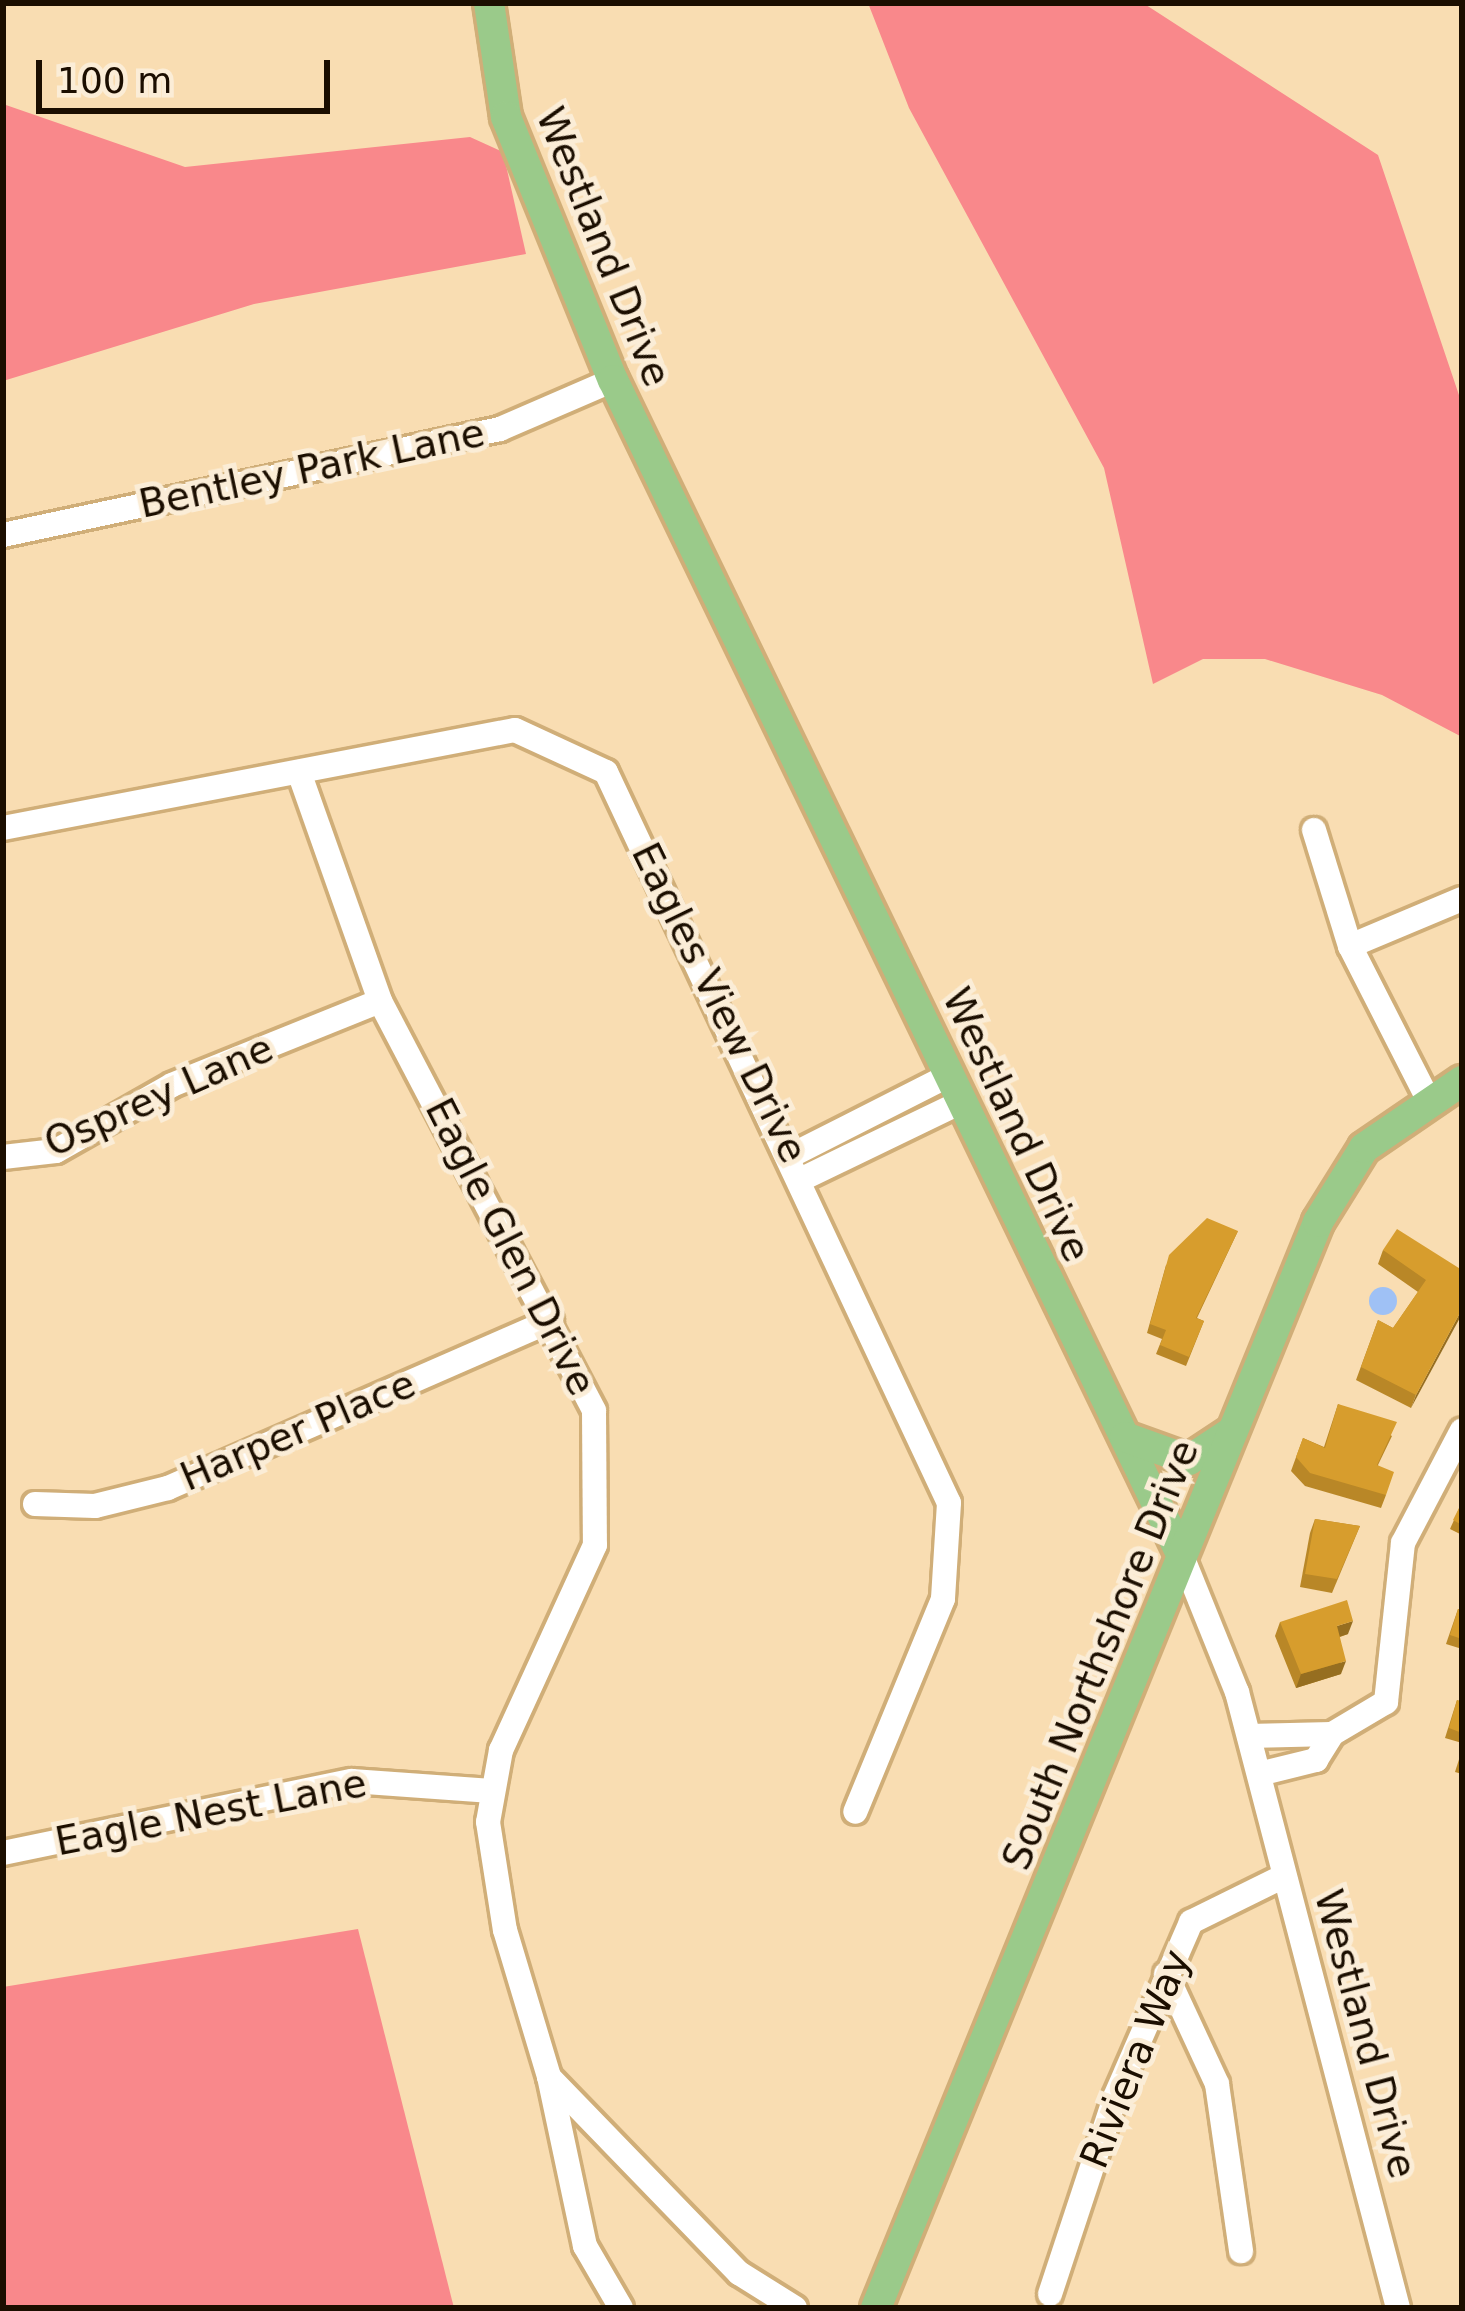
<!DOCTYPE html>
<html>
<head>
<meta charset="utf-8">
<style>
	body { margin:0 }
	#map { position:relative; width:1465px; height:2311px; overflow:hidden; background:#f9ddb2; font-family:"DejaVu Sans",sans-serif }
	div>[style] { position:absolute }
	[style*='--x'] { left:calc(var(--x)*1px); top:calc(var(--y)*1px); width:calc(var(--w)*1px); rotate:calc(var(--a)*1deg) }
	.forest>* { inset:0; background:#f9888b }
	.water>* { inset:0; background:#9fc1f5 }
	.round { border-radius:50% }
	.roads { filter:drop-shadow(3px 0 #d0ae78) drop-shadow(-3px 0 #d0ae78) drop-shadow(0 3px #d0ae78) drop-shadow(0 -3px #d0ae78) }
	.minor>* { height:24px; margin:-12px; padding:0 12px; transform-origin:12px; border-radius:12px; background:#fff }
	.major>* { height:30px; margin:-15px; padding:0 15px; transform-origin:15px; border-radius:15px; background:#9aca8a }
	.wall>* { inset:0; background:#b98727 }
	.shaded-wall>* { inset:0; background:#966e20 }
	.building>* { inset:0; background:#d79d2d }
	span { translate:-50% -50%; white-space:nowrap; text-align:center; line-height:1.15; -webkit-text-stroke:10px #fbedd7; paint-order:stroke }
	.street-label { font-size:39px; color:#1b0e00 }
	.frame { position:absolute; inset:0; border:6px solid #1b0e00; pointer-events:none }
	.scale { position:absolute; left:36px; top:60px; width:294px; height:54px; box-sizing:border-box; border:6px solid #1b0e00; border-top:0; padding-left:15px; font-size:36px; line-height:42px; white-space:nowrap; color:#1b0e00; -webkit-text-stroke:9px #fbedd7; paint-order:stroke }
</style>
</head>
<body>
<div id="map">
	<div class="forest">
		<i style="clip-path:polygon(868px 3px,1143px 3px,1378px 155px,1462px 404px,1462px 737px,1382px 695px,1265px 659px,1203px 659px,1153px 684px,1104px 468px,909px 108px)"></i>
		<i style="clip-path:polygon(3px 104px,185px 167px,470px 137px,503px 152px,526px 254px,254px 304px,3px 381px)"></i>
		<i style="clip-path:polygon(358px 1929px,454px 2308px,3px 2308px,3px 1987px)"></i>
	</div>
	<div class="water">
		<i class="round" style="left:1369px;top:1287px;width:28px;height:28px"></i>
	</div>
	<div class="roads">
		<div class="minor">
			<i style="--x:3;--y:535;--w:508;--a:-12.04"></i>
			<i style="--x:500;--y:429;--w:123;--a:-23.4"></i>
			<i style="--x:299;--y:772;--w:243;--a:70.5"></i>
			<i style="--x:380;--y:1001;--w:462;--a:62.4"></i>
			<i style="--x:594;--y:1411;--w:134;--a:89.6"></i>
			<i style="--x:595;--y:1545;--w:226;--a:114.6"></i>
			<i style="--x:501;--y:1750;--w:73;--a:100.2"></i>
			<i style="--x:488;--y:1822;--w:109;--a:81.1"></i>
			<i style="--x:505;--y:1930;--w:153;--a:73.3"></i>
			<i style="--x:3;--y:828;--w:521;--a:-10.84"></i>
			<i style="--x:515;--y:730;--w:100;--a:24.8"></i>
			<i style="--x:606;--y:772;--w:807;--a:64.86"></i>
			<i style="--x:949;--y:1503;--w:96;--a:93.6"></i>
			<i style="--x:943;--y:1599;--w:230;--a:112.4"></i>
			<i style="--x:1314;--y:830;--w:121;--a:72.8"></i>
			<i style="--x:1350;--y:946;--w:169;--a:63"></i>
			<i style="--x:1350;--y:946;--w:121;--a:-22.8"></i>
			<i style="--x:792;--y:1155;--w:177;--a:-26.9"></i>
			<i style="--x:3;--y:1157;--w:53;--a:-6.5"></i>
			<i style="--x:56;--y:1151;--w:133;--a:-29.6"></i>
			<i style="--x:172;--y:1085;--w:224;--a:-22"></i>
			<i style="--x:804;--y:1178;--w:177;--a:-25.8"></i>
			<i style="--x:35;--y:1504;--w:60;--a:1.9"></i>
			<i style="--x:95;--y:1506;--w:75;--a:-13.9"></i>
			<i style="--x:168;--y:1488;--w:418;--a:-23.6"></i>
			<i style="--x:1182;--y:1556;--w:147;--a:68"></i>
			<i style="--x:1237;--y:1692;--w:637;--a:75.35"></i>
			<i style="--x:1249;--y:1736;--w:83;--a:-1.4"></i>
			<i style="--x:1332;--y:1734;--w:63;--a:-30.7"></i>
			<i style="--x:1386;--y:1702;--w:160;--a:-83.9"></i>
			<i style="--x:1403;--y:1543;--w:127;--a:-62.4"></i>
			<i style="--x:1259;--y:1774;--w:59;--a:-13.8"></i>
			<i style="--x:1316;--y:1760;--w:31;--a:-58"></i>
			<i style="--x:3;--y:1853;--w:356;--a:-11.7"></i>
			<i style="--x:352;--y:1781;--w:140;--a:4.1"></i>
			<i style="--x:1166;--y:1974;--w:121;--a:65.1"></i>
			<i style="--x:1217;--y:2084;--w:169;--a:81.8"></i>
			<i style="--x:1050;--y:2294;--w:207;--a:-71.7"></i>
			<i style="--x:1115;--y:2097;--w:191;--a:-66.5"></i>
			<i style="--x:1191;--y:1922;--w:102;--a:-26.3"></i>
			<i style="--x:621;--y:2308;--w:72;--a:-120.1"></i>
			<i style="--x:585;--y:2246;--w:173;--a:-102"></i>
			<i style="--x:549;--y:2077;--w:273;--a:45.9"></i>
			<i style="--x:739;--y:2273;--w:66;--a:32"></i>
		</div>
		<div class="major">
			<i style="--x:489;--y:3;--w:115;--a:81.5"></i>
			<i style="--x:506;--y:117;--w:284;--a:67.9"></i>
			<i style="--x:613;--y:380;--w:1306;--a:64.18"></i>
			<i style="--x:1125;--y:1437;--w:68;--a:19.8"></i>
			<i style="--x:1189;--y:1460;--w:49;--a:-33.4"></i>
			<i style="--x:876;--y:2308;--w:1173;--a:-67.85"></i>
			<i style="--x:1318;--y:1222;--w:87;--a:-58.1"></i>
			<i style="--x:1364;--y:1148;--w:119;--a:-34.4"></i>
		</div>
	</div>
	<div class="wall">
		<i style="clip-path:polygon(1238px 1231px,1197px 1318px,1204px 1321px,1186px 1366px,1156px 1354px,1162px 1339px,1147px 1333px,1166px 1265px)"></i>
		<i style="clip-path:polygon(1383px 1250px,1462px 1270px,1411px 1408px,1356px 1380px,1378px 1320px,1393px 1328px,1418px 1292px,1378px 1264px)"></i>
		<i style="clip-path:polygon(1338px 1404px,1392px 1436px,1378px 1465px,1386px 1495px,1381px 1508px,1305px 1486px,1291px 1471px,1303px 1438px,1324px 1447px)"></i>
		<i style="clip-path:polygon(1462px 1502px,1462px 1535px,1450px 1529px)"></i>
		<i style="clip-path:polygon(1315px 1519px,1360px 1526px,1332px 1593px,1300px 1587px,1310px 1533px)"></i>
		<i style="clip-path:polygon(1458px 1609px,1462px 1610px,1462px 1649px,1446px 1644px)"></i>
		<i style="clip-path:polygon(1280px 1622px,1348px 1634px,1340px 1637px,1341px 1674px,1296px 1688px,1275px 1636px)"></i>
		<i style="clip-path:polygon(1457px 1700px,1462px 1702px,1462px 1743px,1445px 1738px)"></i>
		<i style="clip-path:polygon(1462px 1750px,1462px 1774px,1455px 1772px)"></i>
	</div>
	<div class="shaded-wall">
		<i style="clip-path:polygon(1462px 1309px,1462px 1314px,1411px 1408px,1416px 1395px)"></i>
		<i style="clip-path:polygon(1353px 1621px,1348px 1634px,1332px 1639px,1337px 1626px)"></i>
		<i style="clip-path:polygon(1346px 1661px,1341px 1674px,1296px 1688px,1301px 1674px)"></i>
	</div>
	<div class="building">
		<i style="clip-path:polygon(1207px 1218px,1238px 1231px,1196px 1318px,1204px 1321px,1189px 1357px,1160px 1345px,1166px 1330px,1150px 1324px,1169px 1255px)"></i>
		<i style="clip-path:polygon(1397px 1229px,1462px 1270px,1462px 1309px,1416px 1395px,1361px 1367px,1378px 1320px,1393px 1328px,1426px 1280px,1383px 1250px)"></i>
		<i style="clip-path:polygon(1338px 1404px,1397px 1422px,1377px 1465px,1394px 1472px,1386px 1495px,1310px 1473px,1296px 1457px,1303px 1438px,1325px 1448px)"></i>
		<i style="clip-path:polygon(1462px 1502px,1462px 1525px,1453px 1520px)"></i>
		<i style="clip-path:polygon(1315px 1519px,1360px 1526px,1337px 1579px,1305px 1574px)"></i>
		<i style="clip-path:polygon(1347px 1600px,1353px 1621px,1337px 1626px,1346px 1661px,1301px 1674px,1280px 1622px)"></i>
		<i style="clip-path:polygon(1458px 1609px,1462px 1610px,1462px 1639px,1450px 1635px)"></i>
		<i style="clip-path:polygon(1457px 1700px,1462px 1702px,1462px 1733px,1449px 1728px)"></i>
	</div>
	<div class="street-label">
		<span style="left:603px;top:247px;rotate:68deg">Westland Drive</span>
		<span style="left:312px;top:469px;rotate:-12deg">Bentley Park Lane</span>
		<span style="left:719px;top:1003px;rotate:64deg">Eagles View Drive</span>
		<span style="left:159px;top:1096px;rotate:-24deg">Osprey Lane</span>
		<span style="left:1016px;top:1125px;rotate:65deg">Westland Drive</span>
		<span style="left:510px;top:1247px;rotate:63deg">Eagle Glen Drive</span>
		<span style="left:298px;top:1431px;rotate:-23deg">Harper Place</span>
		<span style="left:1101px;top:1655px;rotate:-68deg">South Northshore Drive</span>
		<span style="left:211px;top:1813px;rotate:-11deg">Eagle Nest Lane</span>
		<span style="left:1365px;top:2034px;rotate:75deg">Westland Drive</span>
		<span style="left:1136px;top:2059px;rotate:-68deg">Riviera Way</span>
	</div>
	<div class="frame"></div>
	<div class="scale">100 m</div>
</div>
</body>
</html>
